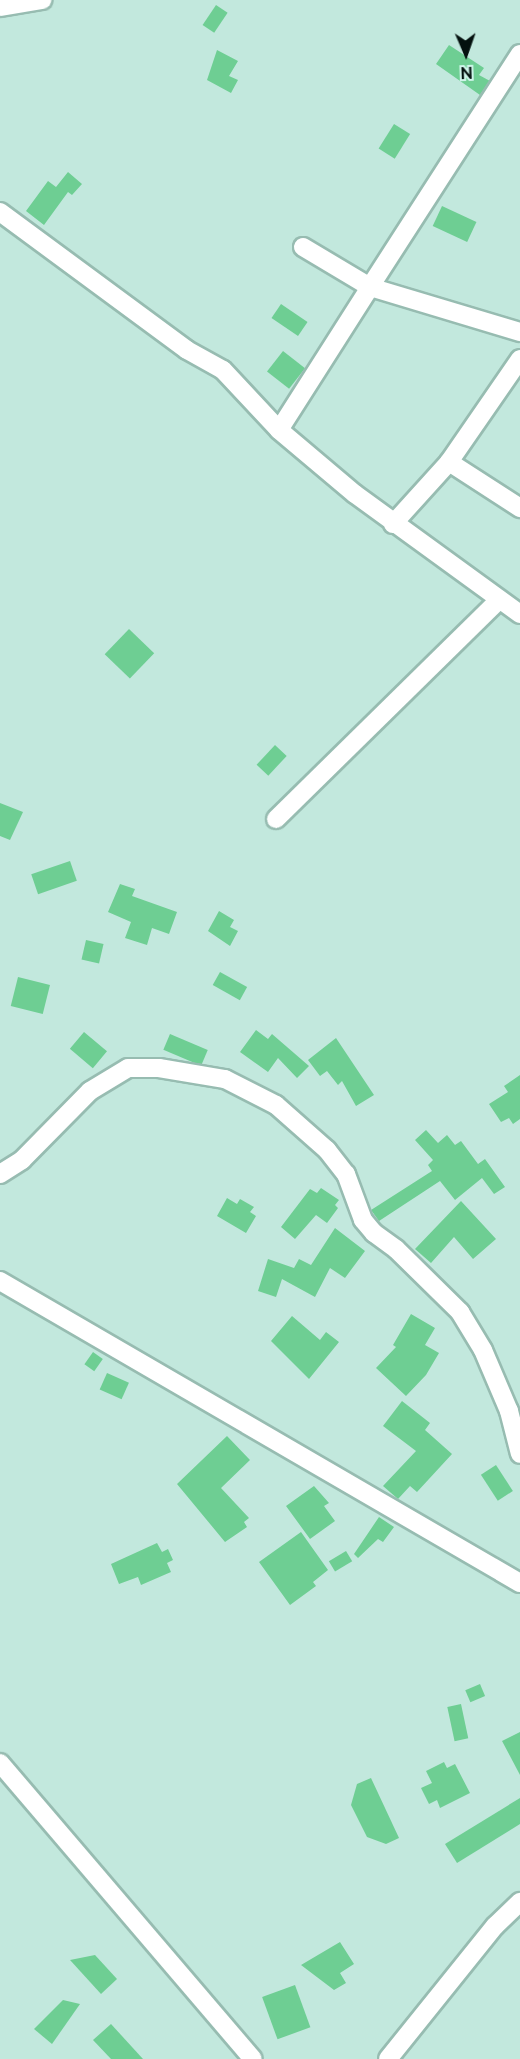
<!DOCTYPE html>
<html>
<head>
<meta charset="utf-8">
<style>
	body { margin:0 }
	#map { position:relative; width:520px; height:2059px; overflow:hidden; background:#c2e8dd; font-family:Raleway,sans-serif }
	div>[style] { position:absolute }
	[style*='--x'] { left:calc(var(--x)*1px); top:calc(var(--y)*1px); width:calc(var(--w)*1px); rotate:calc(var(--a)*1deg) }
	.building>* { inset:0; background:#6ece93; transform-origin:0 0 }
	.roads { filter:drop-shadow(2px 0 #97bcb1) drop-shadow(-2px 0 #97bcb1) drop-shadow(0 2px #97bcb1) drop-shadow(0 -2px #97bcb1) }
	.minor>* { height:18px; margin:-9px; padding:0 9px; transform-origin:9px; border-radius:9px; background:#fff }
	span { translate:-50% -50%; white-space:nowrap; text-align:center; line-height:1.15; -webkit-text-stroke:4.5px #cff5ea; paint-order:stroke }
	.north { position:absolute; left:436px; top:24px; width:60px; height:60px; -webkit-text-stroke:4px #cff5ea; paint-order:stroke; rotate:178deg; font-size:16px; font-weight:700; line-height:24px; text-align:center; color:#04110e }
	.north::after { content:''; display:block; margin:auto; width:21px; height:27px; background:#04110e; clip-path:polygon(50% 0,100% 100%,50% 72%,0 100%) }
</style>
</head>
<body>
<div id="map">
	<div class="building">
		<i style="left:216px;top:5px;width:14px;height:24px;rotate:34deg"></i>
		<i style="clip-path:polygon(449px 45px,484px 68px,479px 75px,490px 81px,480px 95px,436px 64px)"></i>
		<i style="clip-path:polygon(217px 50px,238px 61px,229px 76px,238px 80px,231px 93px,207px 80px)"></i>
		<i style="left:394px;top:124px;width:19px;height:29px;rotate:32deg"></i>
		<i style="clip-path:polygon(68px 172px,82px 184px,72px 195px,68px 192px,44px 225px,26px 211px,48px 181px,56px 187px)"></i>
		<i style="left:442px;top:206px;width:38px;height:22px;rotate:25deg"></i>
		<i style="left:281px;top:304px;width:32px;height:17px;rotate:34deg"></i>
		<i style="left:283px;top:351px;width:28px;height:26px;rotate:38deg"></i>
		<i style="left:129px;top:629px;width:35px;height:35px;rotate:44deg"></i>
		<i style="left:275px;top:745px;width:16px;height:27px;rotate:43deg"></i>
		<i style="clip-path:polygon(0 803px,23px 812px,10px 840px,0 836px)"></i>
		<i style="left:70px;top:861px;width:21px;height:41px;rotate:71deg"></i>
		<i style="clip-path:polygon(120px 884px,135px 889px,132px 896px,177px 912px,169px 934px,152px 928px,147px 945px,125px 938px,131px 922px,108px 912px)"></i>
		<i style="clip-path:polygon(219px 911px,234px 920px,230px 927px,238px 931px,230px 946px,208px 931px)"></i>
		<i style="left:86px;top:940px;width:18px;height:20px;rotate:13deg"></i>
		<i style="left:220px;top:972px;width:31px;height:15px;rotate:29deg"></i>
		<i style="left:18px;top:977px;width:33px;height:30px;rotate:14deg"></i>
		<i style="clip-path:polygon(256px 1030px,268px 1039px,272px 1034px,309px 1066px,297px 1078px,278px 1058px,268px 1072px,240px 1052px)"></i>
		<i style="left:84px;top:1032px;width:30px;height:22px;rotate:40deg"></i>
		<i style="left:170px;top:1034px;width:41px;height:17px;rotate:23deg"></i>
		<i style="clip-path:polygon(336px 1038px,374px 1095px,356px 1106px,342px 1081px,338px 1085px,327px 1071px,320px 1076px,308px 1060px)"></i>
		<i style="clip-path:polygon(520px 1075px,520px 1119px,513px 1124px,509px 1118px,501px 1122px,489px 1104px,508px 1092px,504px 1086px)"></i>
		<i style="clip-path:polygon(426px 1130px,438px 1143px,447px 1135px,455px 1145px,461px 1141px,478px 1164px,485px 1159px,505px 1187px,494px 1194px,482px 1178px,455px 1200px,440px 1181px,379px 1221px,371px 1210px,432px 1171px,428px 1165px,433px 1160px,415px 1140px)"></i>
		<i style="clip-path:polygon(321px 1188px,339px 1200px,335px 1205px,338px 1208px,327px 1223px,316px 1215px,295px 1239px,281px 1227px,310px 1189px,317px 1193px)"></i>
		<i style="clip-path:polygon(227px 1198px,237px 1204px,240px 1199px,254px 1207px,250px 1212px,256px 1216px,246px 1233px,217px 1216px)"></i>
		<i style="clip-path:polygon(461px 1201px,496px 1239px,473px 1259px,454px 1237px,431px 1263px,415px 1249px)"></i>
		<i style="clip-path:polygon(335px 1228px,365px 1251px,345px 1278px,330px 1268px,315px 1297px,282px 1279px,276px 1297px,258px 1291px,268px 1259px,294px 1268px,299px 1259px,311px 1265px)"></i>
		<i style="clip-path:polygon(411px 1314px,435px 1328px,425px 1345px,439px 1353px,426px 1375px,406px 1396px,376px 1368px,396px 1347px,393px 1345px)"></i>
		<i style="clip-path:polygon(292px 1316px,320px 1340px,326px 1332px,339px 1342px,309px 1379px,271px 1341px)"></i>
		<i style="left:93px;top:1352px;width:12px;height:15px;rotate:35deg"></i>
		<i style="left:107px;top:1373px;width:24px;height:18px;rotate:24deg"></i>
		<i style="clip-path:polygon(402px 1401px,430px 1423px,425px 1430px,452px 1454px,417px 1492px,410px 1486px,398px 1499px,383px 1486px,416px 1451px,383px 1426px)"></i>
		<i style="clip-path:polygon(227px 1436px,250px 1460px,221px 1488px,249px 1518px,244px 1522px,247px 1527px,225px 1542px,177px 1484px)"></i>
		<i style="left:496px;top:1465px;width:31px;height:18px;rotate:57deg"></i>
		<i style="clip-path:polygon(314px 1486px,329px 1503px,324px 1506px,335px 1521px,310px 1539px,286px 1506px)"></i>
		<i style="clip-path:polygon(379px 1517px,394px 1527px,383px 1542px,378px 1539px,358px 1558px,354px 1554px)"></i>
		<i style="clip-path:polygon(301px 1532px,328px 1570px,313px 1582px,316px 1586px,290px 1605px,259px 1562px)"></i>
		<i style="clip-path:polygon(157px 1543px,162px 1552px,168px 1549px,173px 1560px,167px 1563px,171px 1572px,141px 1585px,138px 1577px,119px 1584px,111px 1564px)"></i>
		<i style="left:346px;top:1551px;width:12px;height:20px;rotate:59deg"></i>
		<i style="left:480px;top:1684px;width:13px;height:16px;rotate:67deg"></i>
		<i style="left:461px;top:1704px;width:35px;height:14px;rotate:78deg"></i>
		<i style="clip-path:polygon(520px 1732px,520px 1775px,502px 1741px)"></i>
		<i style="clip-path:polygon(444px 1762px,447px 1768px,455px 1764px,470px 1793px,440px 1808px,437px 1800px,429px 1804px,421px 1788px,432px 1783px,426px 1771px)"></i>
		<i style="clip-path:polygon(371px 1778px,399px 1838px,386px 1844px,367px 1837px,351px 1805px,357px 1784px)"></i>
		<i style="clip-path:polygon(520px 1798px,520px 1824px,457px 1863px,445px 1844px)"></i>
		<i style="clip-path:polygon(340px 1942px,354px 1964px,340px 1973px,346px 1983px,334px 1990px,301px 1965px)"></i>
		<i style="clip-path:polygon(95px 1955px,117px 1979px,101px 1994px,70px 1960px)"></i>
		<i style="left:295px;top:1985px;width:45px;height:35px;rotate:70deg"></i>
		<i style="clip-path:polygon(63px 2000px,80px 2004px,52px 2044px,34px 2029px)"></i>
		<i style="clip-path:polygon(111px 2024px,143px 2059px,111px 2059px,93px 2040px)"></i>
	</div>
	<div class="roads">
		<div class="minor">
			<i style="--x:0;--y:7;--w:43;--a:-9.5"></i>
			<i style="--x:520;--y:54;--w:277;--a:122.8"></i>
			<i style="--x:370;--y:287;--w:157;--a:16.7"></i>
			<i style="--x:0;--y:212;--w:232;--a:36.4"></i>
			<i style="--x:187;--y:350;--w:41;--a:29.1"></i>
			<i style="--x:223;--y:370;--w:82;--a:47"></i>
			<i style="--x:279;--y:430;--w:99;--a:40.1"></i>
			<i style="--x:355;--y:494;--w:204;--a:36"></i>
			<i style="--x:279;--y:430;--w:169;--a:-57.5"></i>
			<i style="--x:370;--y:287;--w:78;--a:-149.2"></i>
			<i style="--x:449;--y:462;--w:85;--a:32.9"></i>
			<i style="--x:393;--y:524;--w:84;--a:-47.9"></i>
			<i style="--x:449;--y:462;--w:125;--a:-55.4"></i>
			<i style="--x:276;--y:819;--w:313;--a:-44.5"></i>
			<i style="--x:0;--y:1174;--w:26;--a:-32"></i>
			<i style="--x:22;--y:1160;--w:97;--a:-45.4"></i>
			<i style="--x:90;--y:1091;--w:44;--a:-31.2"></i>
			<i style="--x:128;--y:1068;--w:31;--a:0"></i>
			<i style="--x:159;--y:1068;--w:67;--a:9.5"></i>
			<i style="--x:225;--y:1079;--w:57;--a:27"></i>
			<i style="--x:276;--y:1105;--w:68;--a:41.4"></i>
			<i style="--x:327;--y:1150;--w:31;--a:52"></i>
			<i style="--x:346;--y:1174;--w:49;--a:69.7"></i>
			<i style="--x:363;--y:1220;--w:17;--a:50"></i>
			<i style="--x:374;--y:1233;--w:27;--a:36"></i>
			<i style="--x:396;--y:1249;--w:90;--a:44.5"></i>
			<i style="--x:460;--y:1312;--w:44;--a:58.8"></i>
			<i style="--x:483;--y:1350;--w:66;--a:66.9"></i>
			<i style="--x:509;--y:1411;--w:44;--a:75.7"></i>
			<i style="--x:0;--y:1281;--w:601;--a:30.15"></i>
			<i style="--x:0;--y:1763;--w:389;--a:49.5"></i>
			<i style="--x:388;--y:2059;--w:171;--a:-51.2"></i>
			<i style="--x:495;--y:1926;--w:35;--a:-44"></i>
		</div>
	</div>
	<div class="north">N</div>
</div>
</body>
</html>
